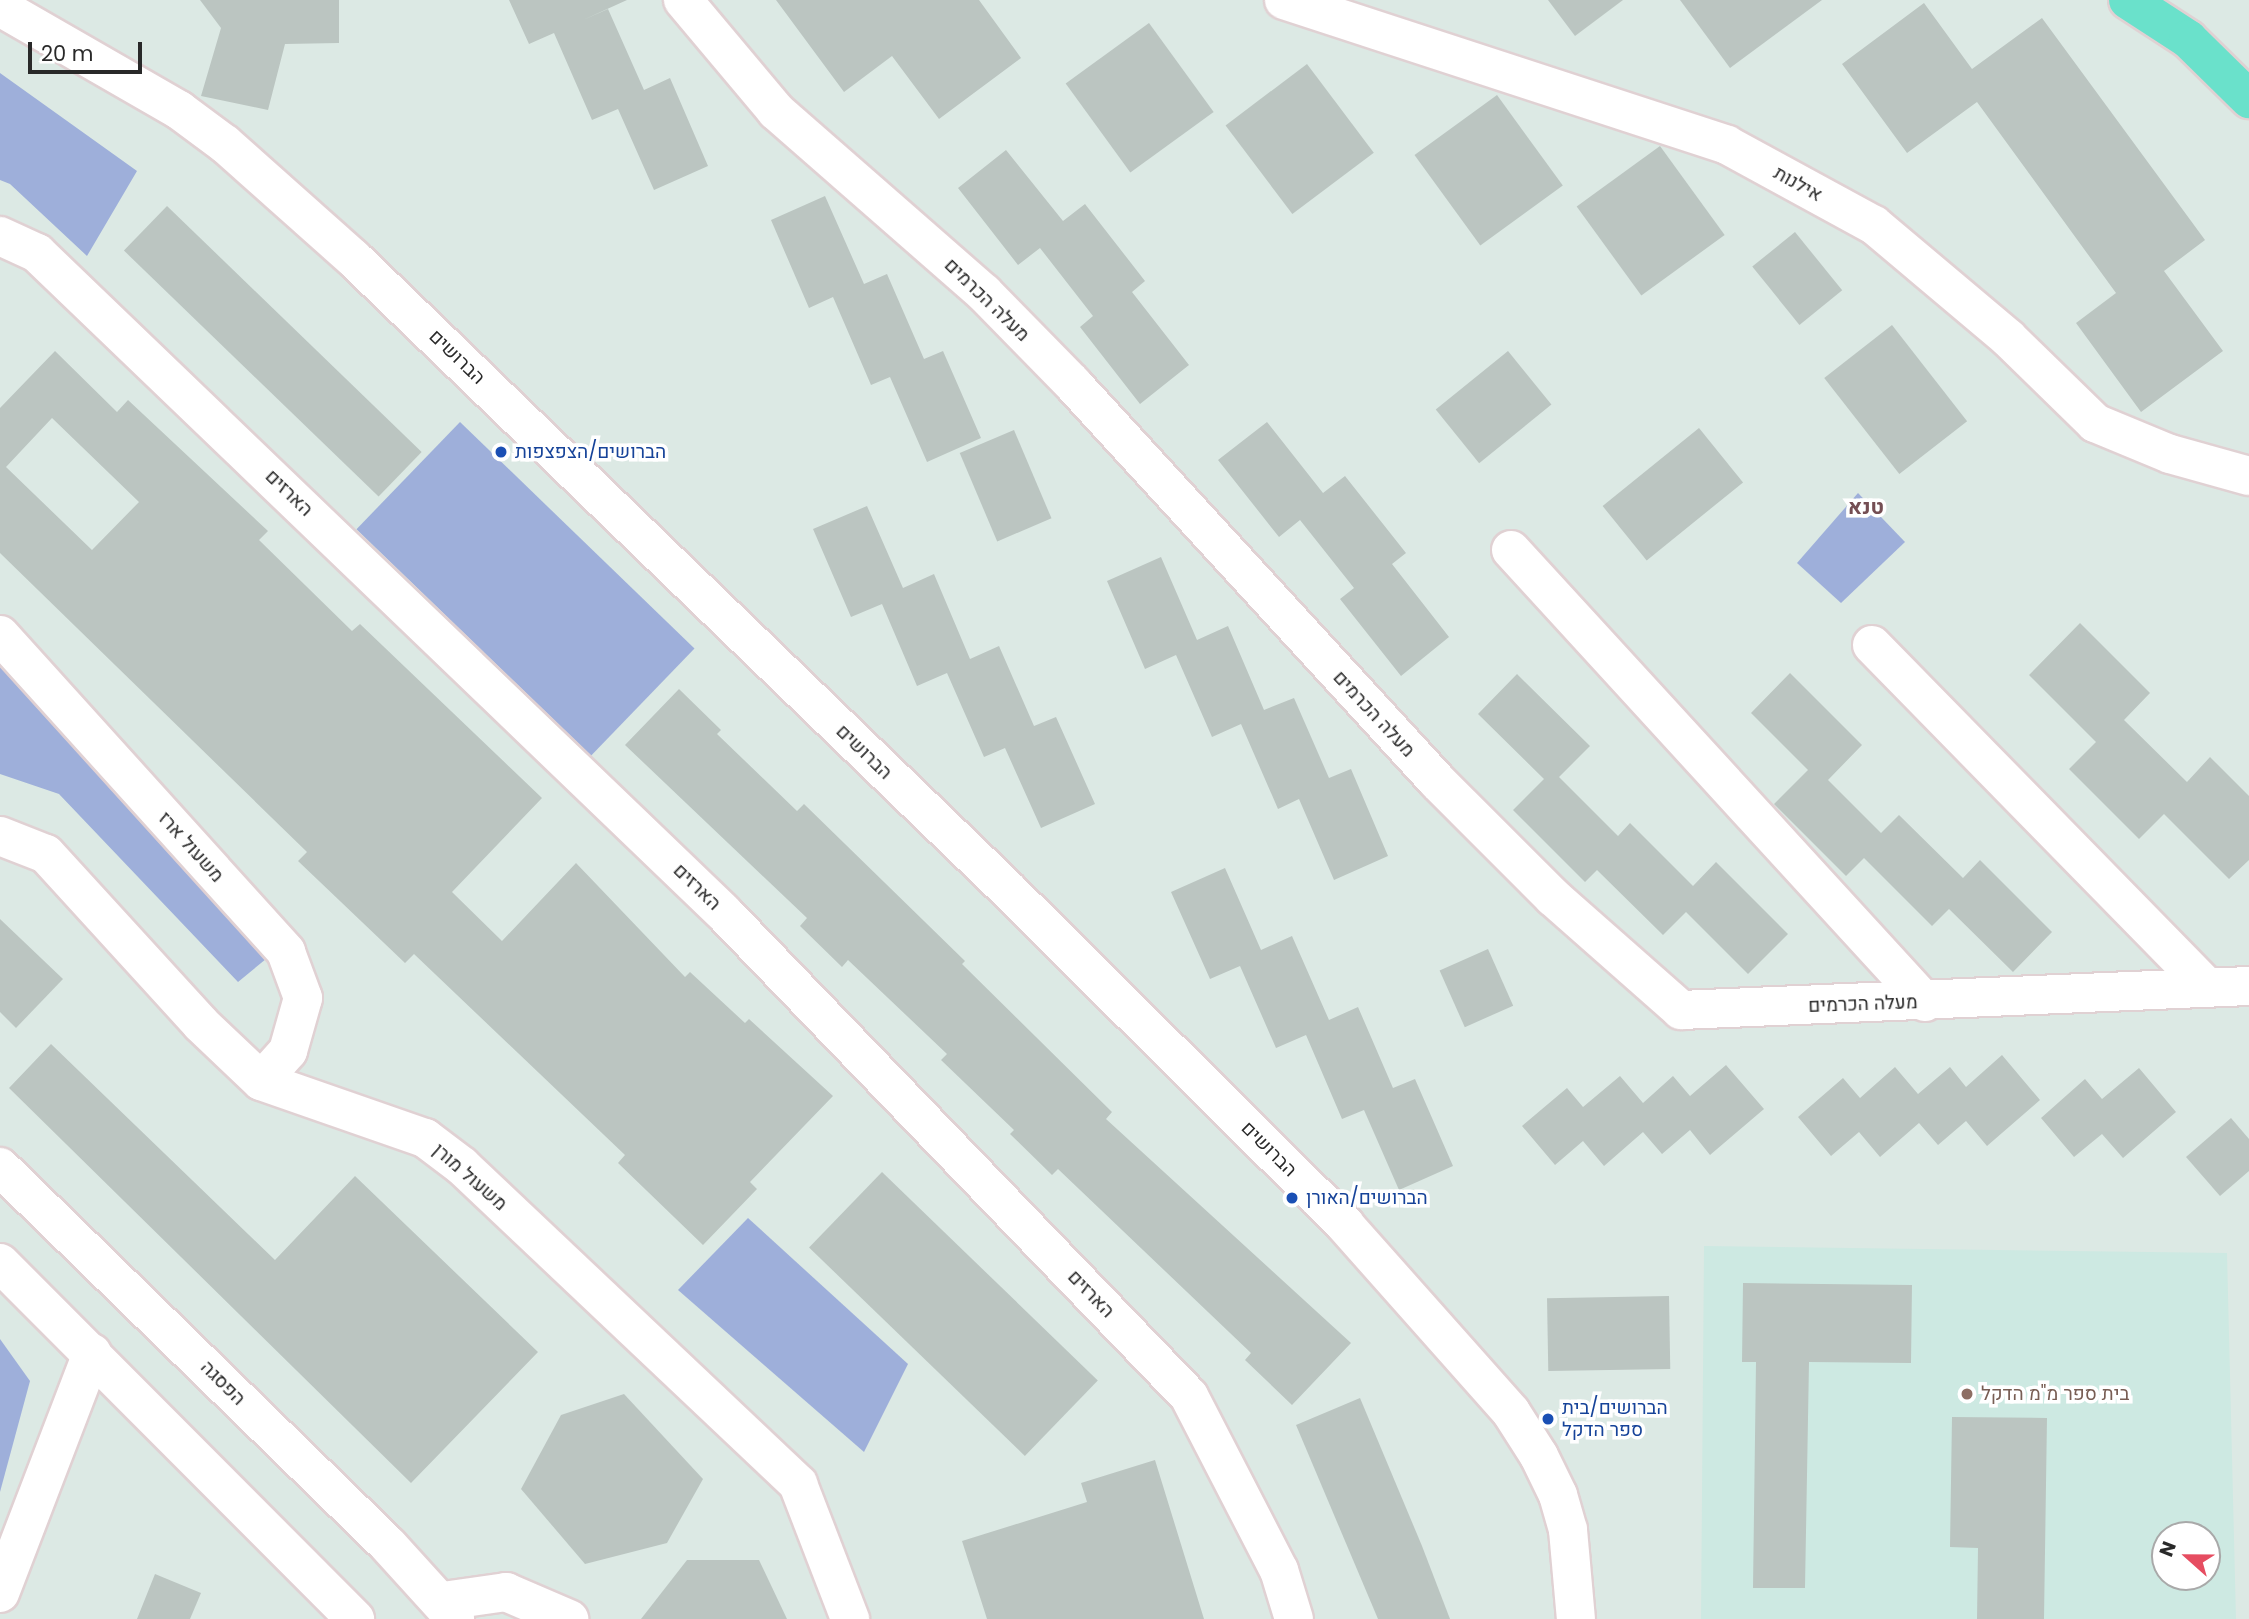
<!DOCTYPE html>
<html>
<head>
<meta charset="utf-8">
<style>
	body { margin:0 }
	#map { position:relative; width:2249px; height:1619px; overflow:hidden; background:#dce9e4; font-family:Poppins,Heebo,sans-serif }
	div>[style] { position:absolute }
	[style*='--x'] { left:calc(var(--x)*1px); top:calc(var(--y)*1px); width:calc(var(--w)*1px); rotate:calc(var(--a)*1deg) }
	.education>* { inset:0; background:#cde9e2 }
	.green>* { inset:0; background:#9eafda; transform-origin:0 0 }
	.building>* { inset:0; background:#bbc5c1; transform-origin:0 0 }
	.roads { filter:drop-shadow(2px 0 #e0d1d3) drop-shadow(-2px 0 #e0d1d3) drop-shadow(0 2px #e0d1d3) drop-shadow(0 -2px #e0d1d3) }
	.minor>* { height:38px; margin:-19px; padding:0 19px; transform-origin:19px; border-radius:19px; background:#fff }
	.major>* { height:38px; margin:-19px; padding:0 19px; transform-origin:19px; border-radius:19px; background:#6ae1cb }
	.dots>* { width:19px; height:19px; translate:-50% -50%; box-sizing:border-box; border:4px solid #fff; border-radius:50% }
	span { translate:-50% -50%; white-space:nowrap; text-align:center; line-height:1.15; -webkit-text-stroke:7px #fff; paint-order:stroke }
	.street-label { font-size:19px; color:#292929 }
	.transit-label { font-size:19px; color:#164399 }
	.left { translate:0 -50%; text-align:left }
	.education-label { font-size:19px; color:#785e54 }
	.neighbourhood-label { font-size:21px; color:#744e53; font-weight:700 }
	.north { position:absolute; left:2151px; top:1521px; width:70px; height:70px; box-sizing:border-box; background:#fff; border:2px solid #a9a9a9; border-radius:50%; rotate:291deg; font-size:19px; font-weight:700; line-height:28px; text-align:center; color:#292929 }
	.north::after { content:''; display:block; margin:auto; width:24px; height:32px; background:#e64d61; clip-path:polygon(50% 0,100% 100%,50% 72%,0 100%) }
	.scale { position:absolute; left:28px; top:42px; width:114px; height:32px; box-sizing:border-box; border:4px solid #292929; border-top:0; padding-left:9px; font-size:21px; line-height:24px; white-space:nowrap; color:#292929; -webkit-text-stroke:5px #fff; paint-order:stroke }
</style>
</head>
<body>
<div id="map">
	<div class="education">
		<i style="clip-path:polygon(evenodd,1704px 1246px,2227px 1253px,2236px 1619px,1701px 1619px,1704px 1246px,2165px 1535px,2207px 1535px,2207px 1577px,2165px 1577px,2165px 1535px)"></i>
	</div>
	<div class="green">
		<i style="clip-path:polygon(0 73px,137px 171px,87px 256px,10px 184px,0 180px)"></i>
		<i style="left:460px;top:422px;width:326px;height:149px;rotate:44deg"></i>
		<i style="clip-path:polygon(1858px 493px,1905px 542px,1841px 603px,1797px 563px)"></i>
		<i style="clip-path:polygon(0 657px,277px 950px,238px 982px,59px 794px,0 774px)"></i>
		<i style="clip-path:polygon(748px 1218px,908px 1364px,864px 1452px,678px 1290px)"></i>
		<i style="clip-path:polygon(0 1339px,30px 1381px,0 1492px)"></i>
	</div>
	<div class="building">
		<i style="clip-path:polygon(200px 0,339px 0,339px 43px,285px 44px,268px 110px,201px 96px,221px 28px)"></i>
		<i style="clip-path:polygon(509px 0,627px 0,583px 20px,608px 9px,644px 90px,670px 78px,708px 166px,654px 190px,618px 109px,592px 120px,554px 33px,529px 44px)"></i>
		<i style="clip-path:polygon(776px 0,979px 0,1021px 58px,939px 119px,892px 56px,844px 92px)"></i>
		<i style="clip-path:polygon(1548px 0,1623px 0,1575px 36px)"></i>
		<i style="clip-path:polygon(1680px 0,1822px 0,1730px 68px)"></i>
		<i style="clip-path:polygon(1924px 3px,1972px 69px,2042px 18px,2205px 240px,2164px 271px,2223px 351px,2141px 412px,2076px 323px,2116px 293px,1977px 102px,1907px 153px,1842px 64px)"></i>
		<i style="left:1149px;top:23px;width:110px;height:103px;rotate:54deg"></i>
		<i style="left:1307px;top:64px;width:111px;height:102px;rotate:53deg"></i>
		<i style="left:1497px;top:95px;width:112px;height:102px;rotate:54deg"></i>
		<i style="left:1660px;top:146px;width:110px;height:103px;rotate:54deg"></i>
		<i style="clip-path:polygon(1006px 150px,1063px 221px,1085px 204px,1145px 281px,1132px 292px,1189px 365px,1140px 404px,1080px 327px,1093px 316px,1040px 248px,1018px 265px,958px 188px)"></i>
		<i style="clip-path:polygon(825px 196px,864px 284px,887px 274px,924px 359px,943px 351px,981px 438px,927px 462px,890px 377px,871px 385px,833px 297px,809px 308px,771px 220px)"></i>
		<i style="left:167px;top:206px;width:354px;height:62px;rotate:44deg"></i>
		<i style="left:1795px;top:232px;width:75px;height:55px;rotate:51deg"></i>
		<i style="left:1892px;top:325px;width:122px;height:86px;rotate:52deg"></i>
		<i style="clip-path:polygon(evenodd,55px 351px,117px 412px,128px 400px,268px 531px,259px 540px,352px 631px,360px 624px,542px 798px,452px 892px,502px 941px,576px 863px,685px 977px,690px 972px,745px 1023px,749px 1019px,833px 1096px,750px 1182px,757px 1189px,703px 1245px,618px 1163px,625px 1155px,414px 954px,405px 963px,298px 861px,307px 852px,0 553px,0 408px,55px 351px,52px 418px,139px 502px,92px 550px,6px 467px,52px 418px)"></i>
		<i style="left:1508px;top:351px;width:69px;height:93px;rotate:51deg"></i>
		<i style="clip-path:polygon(1267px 422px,1323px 493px,1345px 476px,1406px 553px,1392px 564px,1449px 637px,1401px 676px,1340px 599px,1354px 588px,1300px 520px,1279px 537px,1218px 460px)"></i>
		<i style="left:1699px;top:428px;width:70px;height:124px;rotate:51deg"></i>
		<i style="left:1014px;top:430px;width:96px;height:59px;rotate:67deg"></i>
		<i style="clip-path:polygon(867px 506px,903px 588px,934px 574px,970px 659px,999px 646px,1034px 726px,1056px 717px,1095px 804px,1041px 828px,1005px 748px,984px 757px,947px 673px,917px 686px,882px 604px,851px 617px,813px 529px)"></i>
		<i style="clip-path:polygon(1161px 557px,1197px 640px,1228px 626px,1264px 710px,1294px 698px,1329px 778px,1351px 769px,1388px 856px,1334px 880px,1299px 799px,1278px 809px,1241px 724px,1212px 737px,1176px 655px,1145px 669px,1107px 581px)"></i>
		<i style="clip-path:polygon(2080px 623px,2150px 693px,2124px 720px,2187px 782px,2210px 757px,2249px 796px,2249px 860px,2229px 879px,2164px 814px,2139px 839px,2069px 769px,2096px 742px,2029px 675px)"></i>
		<i style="clip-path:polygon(1790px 673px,1862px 745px,1828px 780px,1881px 833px,1899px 815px,1963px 878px,1980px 860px,2052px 932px,2013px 972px,1949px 909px,1932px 926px,1864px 858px,1846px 876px,1774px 804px,1808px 770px,1751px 713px)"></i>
		<i style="clip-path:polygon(1517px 674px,1590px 746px,1559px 777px,1618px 836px,1630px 823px,1693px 886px,1716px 862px,1788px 934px,1748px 974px,1686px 912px,1663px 935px,1597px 870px,1585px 882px,1513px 810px,1544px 779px,1478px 714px)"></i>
		<i style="clip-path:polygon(679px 689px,721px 730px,717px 734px,797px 811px,804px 804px,965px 961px,962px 964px,1112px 1112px,1106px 1119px,1351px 1343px,1292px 1405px,1245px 1360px,1251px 1353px,1058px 1169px,1052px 1175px,1010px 1134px,1014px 1130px,941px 1060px,947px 1054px,848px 960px,842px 967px,800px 926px,807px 918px,625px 745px)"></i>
		<i style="clip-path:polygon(1225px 868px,1261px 950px,1292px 936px,1329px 1020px,1358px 1007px,1393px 1088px,1415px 1079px,1453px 1166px,1399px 1190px,1364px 1110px,1342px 1119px,1306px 1035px,1276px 1048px,1240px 966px,1210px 979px,1171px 892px)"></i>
		<i style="clip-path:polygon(0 919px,63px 979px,16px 1028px,0 1012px)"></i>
		<i style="left:1488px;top:949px;width:62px;height:53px;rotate:66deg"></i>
		<i style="clip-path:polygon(51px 1044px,275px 1260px,355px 1176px,538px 1352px,411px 1483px,9px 1088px)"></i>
		<i style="clip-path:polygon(2002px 1055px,2040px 1100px,1987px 1146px,1966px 1121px,1938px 1145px,1919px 1123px,1880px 1157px,1859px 1132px,1831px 1156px,1798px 1117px,1843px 1078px,1860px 1098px,1895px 1067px,1918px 1094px,1950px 1067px,1966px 1087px)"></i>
		<i style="clip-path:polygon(1726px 1065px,1764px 1109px,1710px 1155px,1690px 1130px,1662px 1154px,1643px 1132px,1604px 1166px,1583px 1141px,1555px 1165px,1522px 1126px,1567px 1088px,1583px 1107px,1620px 1076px,1643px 1103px,1673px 1076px,1690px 1096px)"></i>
		<i style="clip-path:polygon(2139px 1068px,2176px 1112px,2123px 1158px,2102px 1134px,2074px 1157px,2041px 1118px,2085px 1079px,2102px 1099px)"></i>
		<i style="clip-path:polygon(2231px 1118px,2249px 1139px,2249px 1171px,2220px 1196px,2186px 1157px)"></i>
		<i style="left:882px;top:1172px;width:300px;height:105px;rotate:44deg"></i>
		<i style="clip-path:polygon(1743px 1283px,1912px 1285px,1911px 1363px,1809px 1362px,1805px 1588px,1753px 1588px,1756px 1362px,1742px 1362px)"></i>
		<i style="left:1669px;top:1296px;width:73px;height:122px;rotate:89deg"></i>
		<i style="clip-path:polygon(624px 1394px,703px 1479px,667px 1543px,585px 1564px,521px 1489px,561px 1415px)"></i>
		<i style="clip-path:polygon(1360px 1398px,1422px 1546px,1450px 1619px,1378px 1619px,1296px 1425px)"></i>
		<i style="clip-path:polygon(1952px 1417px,2047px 1418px,2044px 1619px,1977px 1619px,1978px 1548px,1950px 1547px)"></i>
		<i style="clip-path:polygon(1155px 1460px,1204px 1619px,987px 1619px,962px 1541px,1087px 1502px,1081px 1483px)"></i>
		<i style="clip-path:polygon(687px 1560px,759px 1560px,787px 1619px,641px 1619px)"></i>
		<i style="clip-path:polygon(155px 1574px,201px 1593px,190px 1619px,137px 1619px)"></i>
	</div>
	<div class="roads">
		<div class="minor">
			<i style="--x:683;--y:0;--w:145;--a:50"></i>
			<i style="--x:776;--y:111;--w:276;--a:41.2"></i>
			<i style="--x:984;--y:293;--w:126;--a:45.6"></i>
			<i style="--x:1072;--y:383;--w:541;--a:47.47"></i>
			<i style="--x:1438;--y:782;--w:163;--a:45"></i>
			<i style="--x:1553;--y:897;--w:171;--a:41.4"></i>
			<i style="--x:1681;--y:1010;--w:569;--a:-2.42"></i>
			<i style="--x:1284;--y:0;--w:466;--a:18.1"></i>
			<i style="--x:1727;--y:145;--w:167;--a:28.6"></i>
			<i style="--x:1874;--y:225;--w:175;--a:40.1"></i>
			<i style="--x:2008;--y:338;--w:122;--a:44.3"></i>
			<i style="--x:2095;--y:423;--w:81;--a:22.5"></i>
			<i style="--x:2170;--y:454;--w:82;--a:15.6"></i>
			<i style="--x:0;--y:7;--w:207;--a:29.9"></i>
			<i style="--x:179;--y:110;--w:57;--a:36.5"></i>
			<i style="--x:225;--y:144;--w:171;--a:41.7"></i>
			<i style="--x:353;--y:258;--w:907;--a:43.97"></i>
			<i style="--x:1006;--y:888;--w:478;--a:44.8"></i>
			<i style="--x:1345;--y:1225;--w:250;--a:48.4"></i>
			<i style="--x:1511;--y:1412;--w:52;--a:57.5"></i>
			<i style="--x:1539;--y:1456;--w:43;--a:64"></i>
			<i style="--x:1558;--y:1495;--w:36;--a:74"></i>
			<i style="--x:1568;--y:1530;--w:89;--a:84.9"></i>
			<i style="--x:0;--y:236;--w:41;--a:24.7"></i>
			<i style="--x:37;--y:253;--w:953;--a:43.85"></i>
			<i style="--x:724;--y:913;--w:670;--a:46.09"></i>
			<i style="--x:1189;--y:1396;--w:196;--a:62.7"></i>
			<i style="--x:1279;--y:1570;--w:51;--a:73"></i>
			<i style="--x:1511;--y:550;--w:613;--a:47.51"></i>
			<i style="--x:0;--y:635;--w:427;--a:47.9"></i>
			<i style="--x:286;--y:952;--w:49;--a:69.7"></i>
			<i style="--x:303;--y:998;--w:55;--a:105.8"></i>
			<i style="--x:288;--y:1051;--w:40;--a:132"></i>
			<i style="--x:1872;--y:645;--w:480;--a:45.6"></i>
			<i style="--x:0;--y:836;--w:49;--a:21.4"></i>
			<i style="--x:46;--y:854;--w:230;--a:47.6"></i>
			<i style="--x:201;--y:1024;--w:83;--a:43.5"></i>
			<i style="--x:261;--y:1081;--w:174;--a:19.2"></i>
			<i style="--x:425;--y:1138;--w:46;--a:37.1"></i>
			<i style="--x:462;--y:1166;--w:463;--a:43.4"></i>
			<i style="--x:798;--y:1484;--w:145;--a:68.9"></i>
			<i style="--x:0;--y:1167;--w:542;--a:44.25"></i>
			<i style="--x:388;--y:1545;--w:100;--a:47.8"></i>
			<i style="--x:0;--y:1263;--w:503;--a:45.08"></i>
			<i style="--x:0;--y:1593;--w:257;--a:-69"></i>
			<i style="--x:443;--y:1601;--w:64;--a:-8.1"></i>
			<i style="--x:506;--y:1592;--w:69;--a:23.2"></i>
		</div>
		<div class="major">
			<i style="--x:2128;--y:0;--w:72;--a:33"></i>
			<i style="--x:2188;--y:39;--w:86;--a:44.5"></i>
		</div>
	</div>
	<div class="dots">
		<i style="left:501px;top:452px;background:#1a4fb4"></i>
		<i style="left:1292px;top:1198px;background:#1a4fb4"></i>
		<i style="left:1967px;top:1394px;background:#8d6e63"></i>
		<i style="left:1548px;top:1419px;background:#1a4fb4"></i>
	</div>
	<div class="street-label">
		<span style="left:1798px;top:184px;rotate:29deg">אילנות</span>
		<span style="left:987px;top:300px;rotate:44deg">מעלה הכרמים</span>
		<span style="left:457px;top:357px;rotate:44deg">הברושים</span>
		<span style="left:289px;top:493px;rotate:44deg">הארזים</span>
		<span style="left:1374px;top:714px;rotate:47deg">מעלה הכרמים</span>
		<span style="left:864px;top:752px;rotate:44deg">הברושים</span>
		<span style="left:191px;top:847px;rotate:48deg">משעול ארז</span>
		<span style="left:697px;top:887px;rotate:44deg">הארזים</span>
		<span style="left:1863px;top:1004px;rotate:-2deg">מעלה הכרמים</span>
		<span style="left:1269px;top:1149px;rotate:45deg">הברושים</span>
		<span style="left:470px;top:1177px;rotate:41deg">משעול מורן</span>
		<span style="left:1091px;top:1294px;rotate:46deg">הארזים</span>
		<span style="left:223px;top:1383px;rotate:45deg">הפסגה</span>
	</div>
	<div class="transit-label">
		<span class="left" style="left:515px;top:452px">הברושים/הצפצפות</span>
		<span class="left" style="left:1306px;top:1198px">הברושים/האורן</span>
		<span class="left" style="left:1562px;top:1419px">הברושים/בית<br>ספר הדקל</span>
	</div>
	<div class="education-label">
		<span class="left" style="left:1981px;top:1394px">בית ספר מ"מ הדקל</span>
	</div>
	<div class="neighbourhood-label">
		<span style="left:1866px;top:507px">טנא</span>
	</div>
	<div class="north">N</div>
	<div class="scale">20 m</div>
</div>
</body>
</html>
